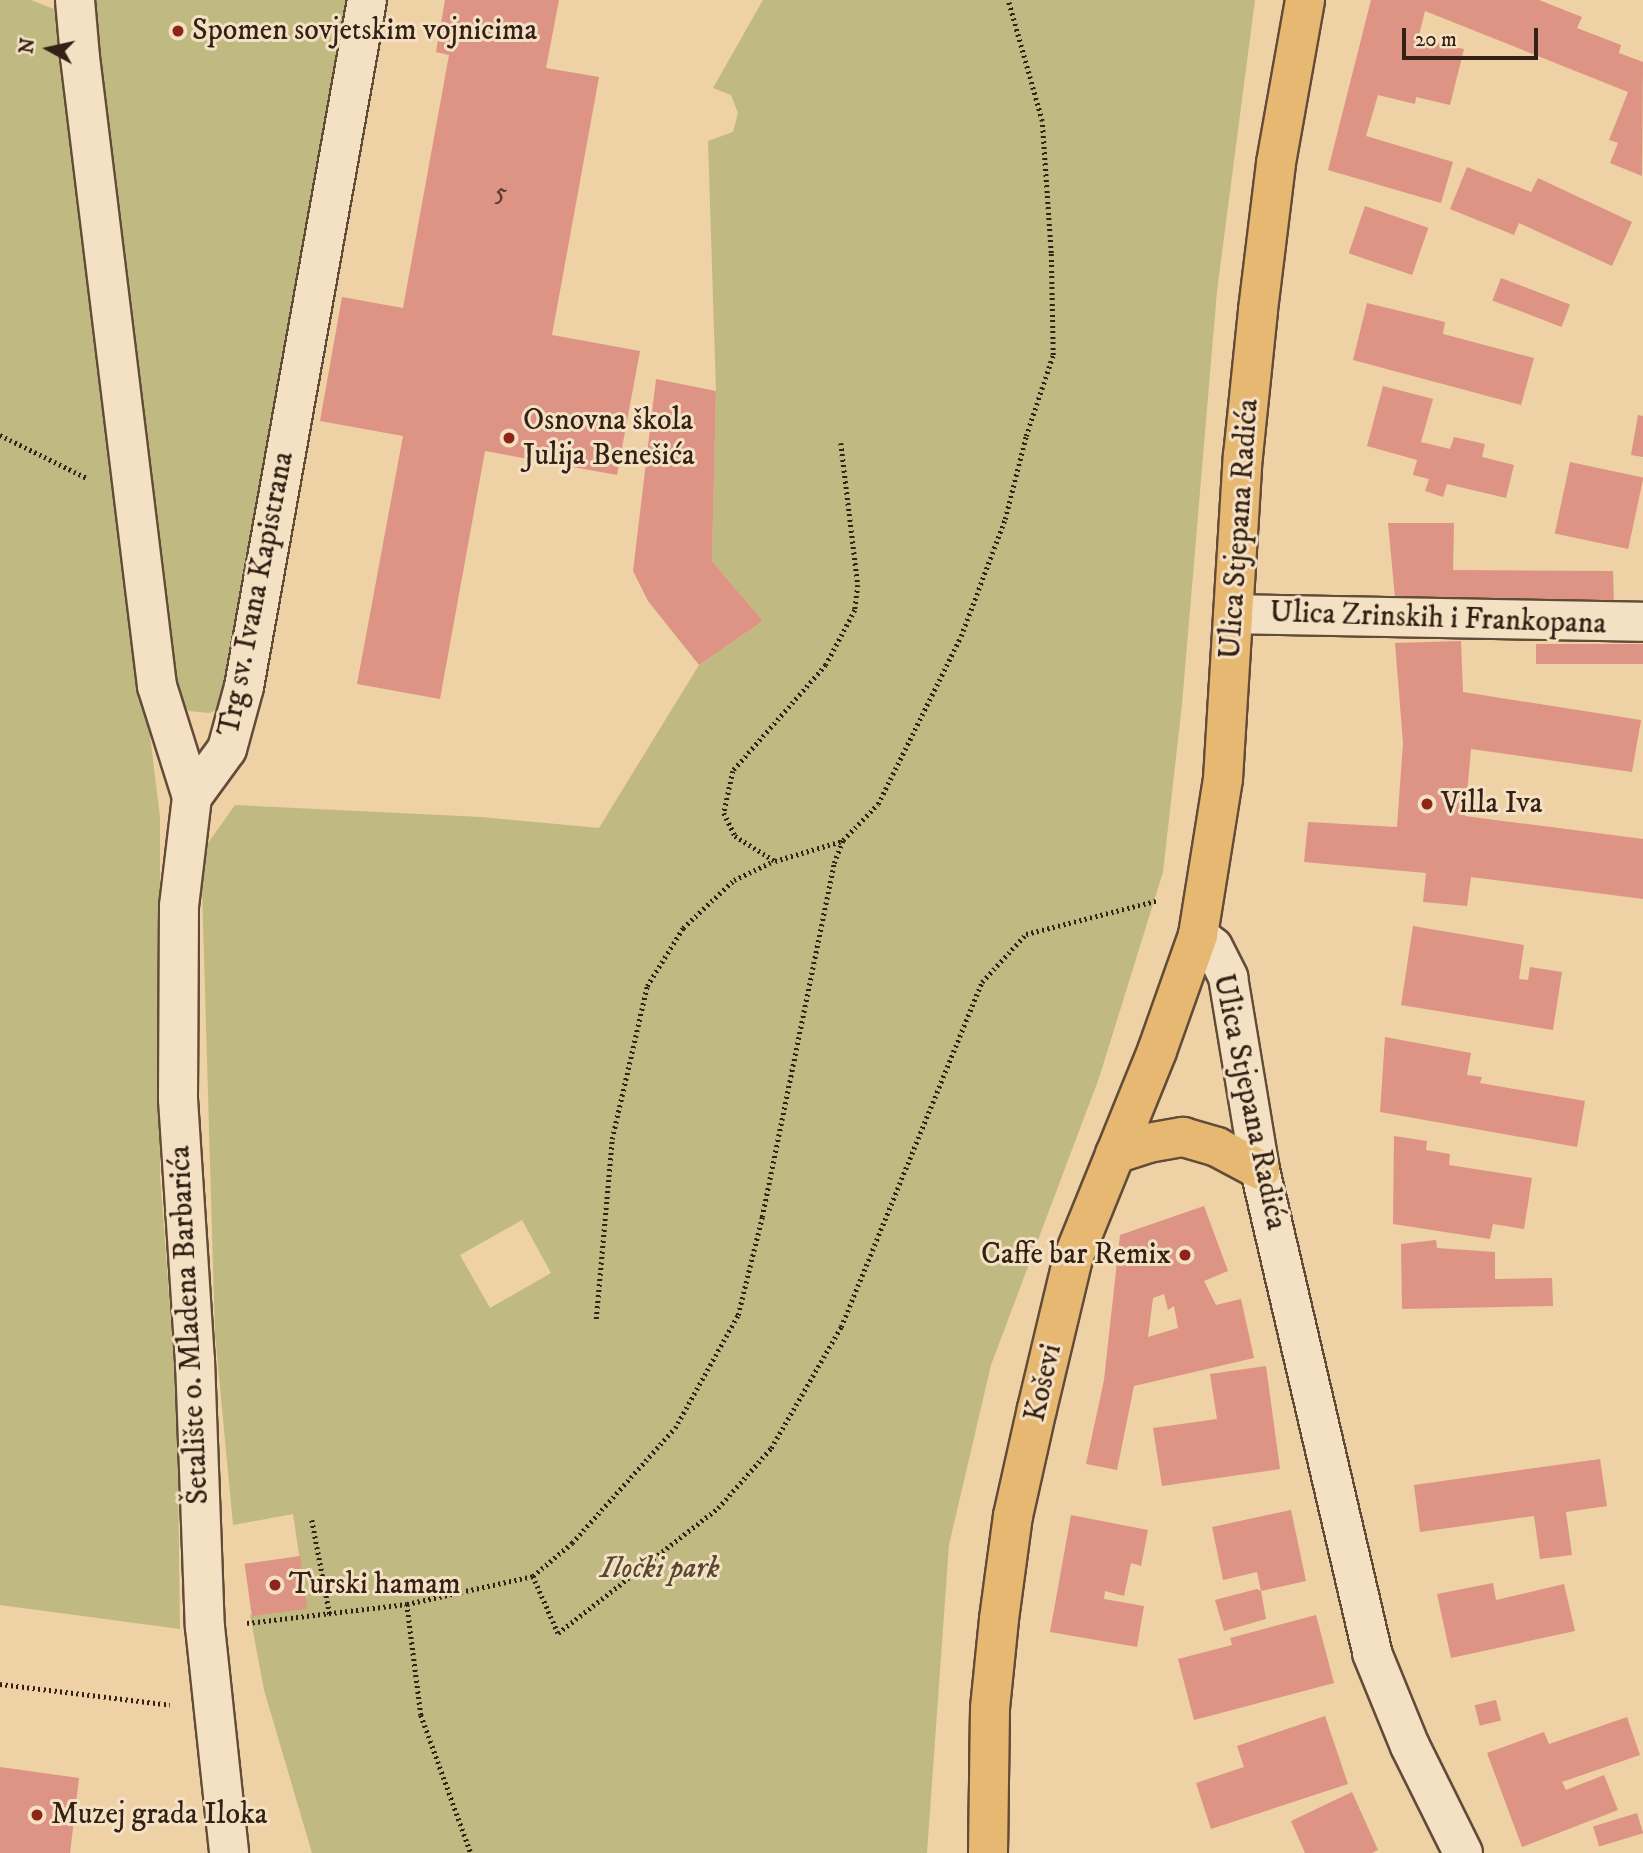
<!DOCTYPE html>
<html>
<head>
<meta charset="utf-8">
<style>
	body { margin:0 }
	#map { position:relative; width:1643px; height:1853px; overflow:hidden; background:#eed1a4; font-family:"IM FELL DW Pica",serif }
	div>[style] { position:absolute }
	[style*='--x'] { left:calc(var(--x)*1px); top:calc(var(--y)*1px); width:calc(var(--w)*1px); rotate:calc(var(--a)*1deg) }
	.green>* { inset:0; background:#c0b981 }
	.building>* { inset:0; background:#dd9484; transform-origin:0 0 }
	.path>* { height:4.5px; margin-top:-2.25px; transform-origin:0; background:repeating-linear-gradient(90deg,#342015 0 2px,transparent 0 5.5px) }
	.roads { filter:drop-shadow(2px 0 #624c39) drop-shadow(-2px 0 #624c39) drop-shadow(0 2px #624c39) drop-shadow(0 -2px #624c39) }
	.minor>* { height:38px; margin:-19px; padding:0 19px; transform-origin:19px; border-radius:19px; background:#f4e1c4 }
	.major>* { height:38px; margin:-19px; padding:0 19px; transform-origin:19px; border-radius:19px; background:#e7b872 }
	.dots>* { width:19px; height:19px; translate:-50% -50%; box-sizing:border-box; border:4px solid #f4e1c4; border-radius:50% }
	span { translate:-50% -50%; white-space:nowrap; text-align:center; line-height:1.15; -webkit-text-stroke:6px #f4e1c4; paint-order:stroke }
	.number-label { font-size:26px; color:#5e3d31 }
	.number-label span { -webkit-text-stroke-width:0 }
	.poi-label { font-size:30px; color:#342015 }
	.left { translate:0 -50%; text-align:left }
	.right { translate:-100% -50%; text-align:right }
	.street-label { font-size:30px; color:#342015 }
	.park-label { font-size:30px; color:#574630; font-style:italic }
	.north { position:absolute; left:14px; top:14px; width:70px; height:70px; -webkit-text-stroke:5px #f4e1c4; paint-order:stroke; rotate:278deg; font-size:19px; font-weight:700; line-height:28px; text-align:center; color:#342015 }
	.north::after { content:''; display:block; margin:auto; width:24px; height:32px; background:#342015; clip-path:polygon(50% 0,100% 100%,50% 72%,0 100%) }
	.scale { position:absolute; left:1402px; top:28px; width:136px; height:32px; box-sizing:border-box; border:4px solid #342015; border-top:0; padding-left:9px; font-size:21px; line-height:24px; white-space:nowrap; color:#342015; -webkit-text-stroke:5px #f4e1c4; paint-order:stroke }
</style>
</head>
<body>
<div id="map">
	<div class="green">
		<i style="clip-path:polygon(0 0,31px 0,61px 12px,160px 817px,160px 1176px,177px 1401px,180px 1629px,0 1605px)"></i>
		<i style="clip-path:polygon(88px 0,349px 0,229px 703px,210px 713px,189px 711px,172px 693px)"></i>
		<i style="clip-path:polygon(evenodd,763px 0,1255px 0,1217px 291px,1182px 704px,1163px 872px,1099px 1078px,991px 1365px,949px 1545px,927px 1853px,312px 1853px,264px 1690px,250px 1615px,307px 1608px,293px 1514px,233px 1525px,215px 1334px,201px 853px,235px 805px,481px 817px,599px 828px,699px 665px,763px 621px,712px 561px,716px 391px,708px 141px,733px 132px,738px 113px,731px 95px,713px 88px,763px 0,522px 1220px,551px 1273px,490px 1308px,460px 1255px,522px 1220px)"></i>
	</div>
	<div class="building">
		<i style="clip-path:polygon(445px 0,559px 0,546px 68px,599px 77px,552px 335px,640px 351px,617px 475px,485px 451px,440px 699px,357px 684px,403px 436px,320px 421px,342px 297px,403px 308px,449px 55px,436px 52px)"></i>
		<i style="clip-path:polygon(1371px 0,1539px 0,1582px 17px,1577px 28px,1621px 45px,1619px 53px,1643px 62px,1642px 176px,1610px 163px,1618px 143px,1609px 140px,1628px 92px,1425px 11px,1418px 39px,1464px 49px,1450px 105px,1416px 97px,1415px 104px,1378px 95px,1366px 136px,1453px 162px,1441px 203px,1328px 170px)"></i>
		<i style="clip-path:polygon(1467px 167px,1531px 192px,1538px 178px,1632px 222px,1612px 266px,1519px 223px,1514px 235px,1450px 209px)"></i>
		<i style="left:1365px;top:206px;width:67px;height:50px;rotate:19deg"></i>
		<i style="left:1501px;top:278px;width:74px;height:24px;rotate:21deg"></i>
		<i style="clip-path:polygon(1367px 303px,1445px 322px,1443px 334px,1534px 358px,1521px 405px,1353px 360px)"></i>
		<i style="clip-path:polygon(656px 379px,716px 391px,712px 561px,763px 621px,699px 665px,648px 601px,633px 571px)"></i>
		<i style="clip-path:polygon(1383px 386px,1433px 399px,1421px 442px,1450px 449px,1454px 437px,1485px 444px,1482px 457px,1514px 465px,1506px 498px,1447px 484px,1443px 497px,1425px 491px,1429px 479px,1413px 475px,1417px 460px,1367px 446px)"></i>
		<i style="clip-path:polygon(1638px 415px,1643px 416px,1643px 457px,1631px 455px)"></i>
		<i style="left:1570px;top:462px;width:75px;height:73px;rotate:12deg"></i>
		<i style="clip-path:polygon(1388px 523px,1454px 523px,1453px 570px,1613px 571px,1614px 607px,1396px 608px)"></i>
		<i style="clip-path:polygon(1461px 641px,1463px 692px,1641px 720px,1632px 772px,1471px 749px,1465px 816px,1643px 839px,1643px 899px,1471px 877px,1467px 906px,1423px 902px,1426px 873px,1304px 862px,1308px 822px,1397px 827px,1403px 743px,1395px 643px)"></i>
		<i style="left:1536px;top:644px;width:107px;height:20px"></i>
		<i style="clip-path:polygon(1413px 926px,1524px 945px,1519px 979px,1528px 980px,1530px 967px,1562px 972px,1553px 1030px,1401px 1005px)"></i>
		<i style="clip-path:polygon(1385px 1037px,1471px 1053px,1467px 1075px,1482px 1077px,1480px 1083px,1585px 1101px,1577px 1147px,1380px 1112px)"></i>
		<i style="clip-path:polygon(1394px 1136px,1427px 1141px,1426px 1150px,1450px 1154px,1449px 1165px,1532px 1178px,1524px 1229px,1493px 1224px,1490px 1239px,1393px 1224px)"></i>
		<i style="clip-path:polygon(evenodd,1204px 1206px,1228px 1271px,1204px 1281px,1216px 1305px,1241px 1299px,1254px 1358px,1134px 1386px,1117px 1470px,1086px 1464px,1104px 1380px,1120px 1235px,1204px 1206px,1164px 1294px,1168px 1310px,1174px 1306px,1178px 1328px,1148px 1337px,1153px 1298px,1164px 1294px)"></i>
		<i style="clip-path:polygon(1436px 1240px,1437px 1248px,1495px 1252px,1495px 1279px,1552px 1278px,1553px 1306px,1402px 1309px,1401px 1244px)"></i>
		<i style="clip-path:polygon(1266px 1366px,1280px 1469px,1162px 1486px,1153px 1428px,1217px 1419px,1210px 1374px)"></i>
		<i style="clip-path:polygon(1600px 1459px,1607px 1506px,1566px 1512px,1572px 1555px,1540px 1559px,1534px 1516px,1420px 1532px,1414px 1485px)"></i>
		<i style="clip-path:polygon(1291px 1510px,1306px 1581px,1261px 1591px,1257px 1572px,1223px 1580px,1212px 1527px)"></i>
		<i style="clip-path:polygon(1071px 1515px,1148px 1530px,1141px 1566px,1131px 1563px,1124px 1596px,1105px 1591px,1104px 1599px,1144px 1606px,1137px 1647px,1050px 1632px)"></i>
		<i style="left:300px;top:1556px;width:53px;height:56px;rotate:82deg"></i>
		<i style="clip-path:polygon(1493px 1583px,1496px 1600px,1564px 1584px,1575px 1631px,1451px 1658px,1437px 1594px)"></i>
		<i style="clip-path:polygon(1257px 1589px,1261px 1591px,1266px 1619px,1224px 1631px,1215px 1600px)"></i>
		<i style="clip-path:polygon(1316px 1615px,1334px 1683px,1194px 1720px,1178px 1659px,1232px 1645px,1230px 1638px)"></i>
		<i style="left:1496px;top:1700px;width:21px;height:22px;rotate:76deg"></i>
		<i style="clip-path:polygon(1325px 1716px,1348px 1784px,1211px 1829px,1196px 1783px,1244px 1767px,1237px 1746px)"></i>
		<i style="clip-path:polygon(1627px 1717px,1640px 1755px,1562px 1782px,1566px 1790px,1604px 1775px,1618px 1810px,1522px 1847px,1487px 1753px,1544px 1732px,1549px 1744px)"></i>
		<i style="clip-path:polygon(0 1767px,79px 1778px,70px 1853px,0 1853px)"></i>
		<i style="clip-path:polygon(1352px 1792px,1378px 1850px,1372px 1853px,1305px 1853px,1291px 1821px)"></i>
		<i style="left:1637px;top:1813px;width:21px;height:46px;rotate:73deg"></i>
	</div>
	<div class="path">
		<i style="--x:0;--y:435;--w:97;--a:26.3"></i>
		<i style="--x:841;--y:443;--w:143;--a:83.2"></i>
		<i style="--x:858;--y:585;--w:25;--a:97"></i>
		<i style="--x:855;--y:610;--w:62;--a:117.8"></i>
		<i style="--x:826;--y:665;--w:141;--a:131.3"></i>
		<i style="--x:733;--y:771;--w:43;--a:102.1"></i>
		<i style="--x:724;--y:813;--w:25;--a:64"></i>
		<i style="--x:735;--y:836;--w:47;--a:32"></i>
		<i style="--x:775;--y:861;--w:70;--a:-16.6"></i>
		<i style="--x:596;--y:1319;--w:181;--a:-84.9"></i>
		<i style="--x:612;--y:1139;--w:157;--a:-77.1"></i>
		<i style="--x:647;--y:986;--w:68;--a:-58.2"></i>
		<i style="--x:683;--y:928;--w:70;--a:-43.3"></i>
		<i style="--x:734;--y:880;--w:44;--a:-25.4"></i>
		<i style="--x:312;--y:1520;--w:97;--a:79.3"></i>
		<i style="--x:533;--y:1576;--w:62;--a:66.3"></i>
		<i style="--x:558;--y:1633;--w:203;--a:-38"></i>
		<i style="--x:718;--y:1508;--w:80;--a:-48.5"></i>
		<i style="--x:771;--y:1448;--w:140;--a:-60"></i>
		<i style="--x:841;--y:1327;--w:373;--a:-67.8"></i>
		<i style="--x:982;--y:982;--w:65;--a:-47.5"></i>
		<i style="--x:1026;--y:934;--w:137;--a:-14.3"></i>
		<i style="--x:407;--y:1604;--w:112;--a:82.8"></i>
		<i style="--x:421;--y:1715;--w:147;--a:70.1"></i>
		<i style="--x:247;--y:1623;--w:161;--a:-6.8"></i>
		<i style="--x:407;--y:1604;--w:129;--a:-12.5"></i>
		<i style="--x:533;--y:1576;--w:51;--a:-40.2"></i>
		<i style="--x:572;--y:1543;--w:154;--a:-48.2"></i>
		<i style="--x:675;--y:1428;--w:129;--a:-60.9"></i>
		<i style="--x:738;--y:1315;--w:101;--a:-76.2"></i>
		<i style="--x:762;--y:1217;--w:361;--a:-78.5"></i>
		<i style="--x:834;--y:863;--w:25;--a:-69"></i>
		<i style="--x:843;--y:840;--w:50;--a:-45.8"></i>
		<i style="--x:878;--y:804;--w:187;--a:-63.7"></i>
		<i style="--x:961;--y:636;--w:125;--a:-69.4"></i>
		<i style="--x:1005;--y:519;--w:86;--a:-75.8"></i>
		<i style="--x:1026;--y:436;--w:85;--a:-71.6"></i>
		<i style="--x:1053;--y:355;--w:102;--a:-91.1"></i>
		<i style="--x:1051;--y:253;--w:132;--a:-93.9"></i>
		<i style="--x:1042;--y:121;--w:126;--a:-105.7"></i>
		<i style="--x:0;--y:1684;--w:171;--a:7"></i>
	</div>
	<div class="roads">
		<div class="minor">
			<i style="--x:75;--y:0;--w:57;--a:85"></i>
			<i style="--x:80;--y:57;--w:634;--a:83.02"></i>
			<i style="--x:157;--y:686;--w:116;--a:72.5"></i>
			<i style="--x:192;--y:797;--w:110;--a:96.8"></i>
			<i style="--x:179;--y:906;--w:193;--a:90.3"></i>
			<i style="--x:178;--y:1099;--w:262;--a:86.3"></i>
			<i style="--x:195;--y:1360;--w:267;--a:87.9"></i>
			<i style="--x:205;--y:1627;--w:227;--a:83.9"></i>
			<i style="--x:1233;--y:614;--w:410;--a:1.1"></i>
			<i style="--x:192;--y:797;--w:59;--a:-53.9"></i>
			<i style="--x:227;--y:749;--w:64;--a:-74.7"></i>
			<i style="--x:244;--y:687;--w:698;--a:-79.85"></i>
			<i style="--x:1198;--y:935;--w:19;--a:39"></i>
			<i style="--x:1213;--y:947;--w:34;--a:63"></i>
			<i style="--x:1228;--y:977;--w:196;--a:80.6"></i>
			<i style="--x:1260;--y:1170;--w:496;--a:76.9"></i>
			<i style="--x:1372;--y:1653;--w:100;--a:67.8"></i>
			<i style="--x:1410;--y:1746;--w:119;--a:63.6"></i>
		</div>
		<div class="major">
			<i style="--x:1115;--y:1154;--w:35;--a:-18"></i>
			<i style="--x:1148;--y:1143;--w:36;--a:-10"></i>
			<i style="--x:1183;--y:1137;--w:35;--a:16"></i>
			<i style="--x:1217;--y:1147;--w:49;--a:28.1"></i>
			<i style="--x:988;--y:1853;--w:145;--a:-89.2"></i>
			<i style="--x:990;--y:1708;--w:89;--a:-84.2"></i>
			<i style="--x:999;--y:1619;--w:104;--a:-82.3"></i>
			<i style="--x:1013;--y:1516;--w:110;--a:-77.4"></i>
			<i style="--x:1037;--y:1409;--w:155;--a:-76.6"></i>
			<i style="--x:1073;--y:1258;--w:223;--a:-67.9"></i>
			<i style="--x:1157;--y:1051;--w:123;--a:-70.5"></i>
			<i style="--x:1198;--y:935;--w:158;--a:-80.9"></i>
			<i style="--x:1223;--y:779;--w:324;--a:-86.5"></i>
			<i style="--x:1243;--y:456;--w:147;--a:-84.1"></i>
			<i style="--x:1258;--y:310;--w:148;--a:-83"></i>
			<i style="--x:1276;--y:163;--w:166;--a:-79.9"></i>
		</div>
	</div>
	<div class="dots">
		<i style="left:178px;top:31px;background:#8f2418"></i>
		<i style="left:509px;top:438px;background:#8f2418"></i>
		<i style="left:1427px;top:804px;background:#8f2418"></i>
		<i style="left:1185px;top:1255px;background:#8f2418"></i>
		<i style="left:275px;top:1585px;background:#8f2418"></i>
		<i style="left:37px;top:1815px;background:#8f2418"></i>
	</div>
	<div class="number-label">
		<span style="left:501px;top:193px">5</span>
	</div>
	<div class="poi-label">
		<span class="left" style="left:192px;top:31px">Spomen sovjetskim vojnicima</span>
		<span class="left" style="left:523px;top:438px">Osnovna škola<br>Julija Benešića</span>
		<span class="left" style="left:1441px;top:804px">Villa Iva</span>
		<span class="right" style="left:1171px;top:1255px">Caffe bar Remix</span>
		<span class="left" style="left:289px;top:1585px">Turski hamam</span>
		<span class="left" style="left:51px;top:1815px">Muzej grada Iloka</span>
	</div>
	<div class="street-label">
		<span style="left:1240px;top:529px;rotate:-86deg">Ulica Stjepana Radića</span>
		<span style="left:257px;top:594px;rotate:-79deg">Trg sv. Ivana Kapistrana</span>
		<span style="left:1438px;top:619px;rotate:2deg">Ulica Zrinskih i Frankopana</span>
		<span style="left:1249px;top:1102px;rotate:78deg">Ulica Stjepana Radića</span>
		<span style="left:190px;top:1325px;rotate:-93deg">Šetalište o. Mladena Barbarića</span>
		<span style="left:1044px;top:1383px;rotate:-77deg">Koševi</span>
	</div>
	<div class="park-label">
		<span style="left:660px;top:1569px">Iločki park</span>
	</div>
	<div class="north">N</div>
	<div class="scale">20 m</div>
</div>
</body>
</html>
